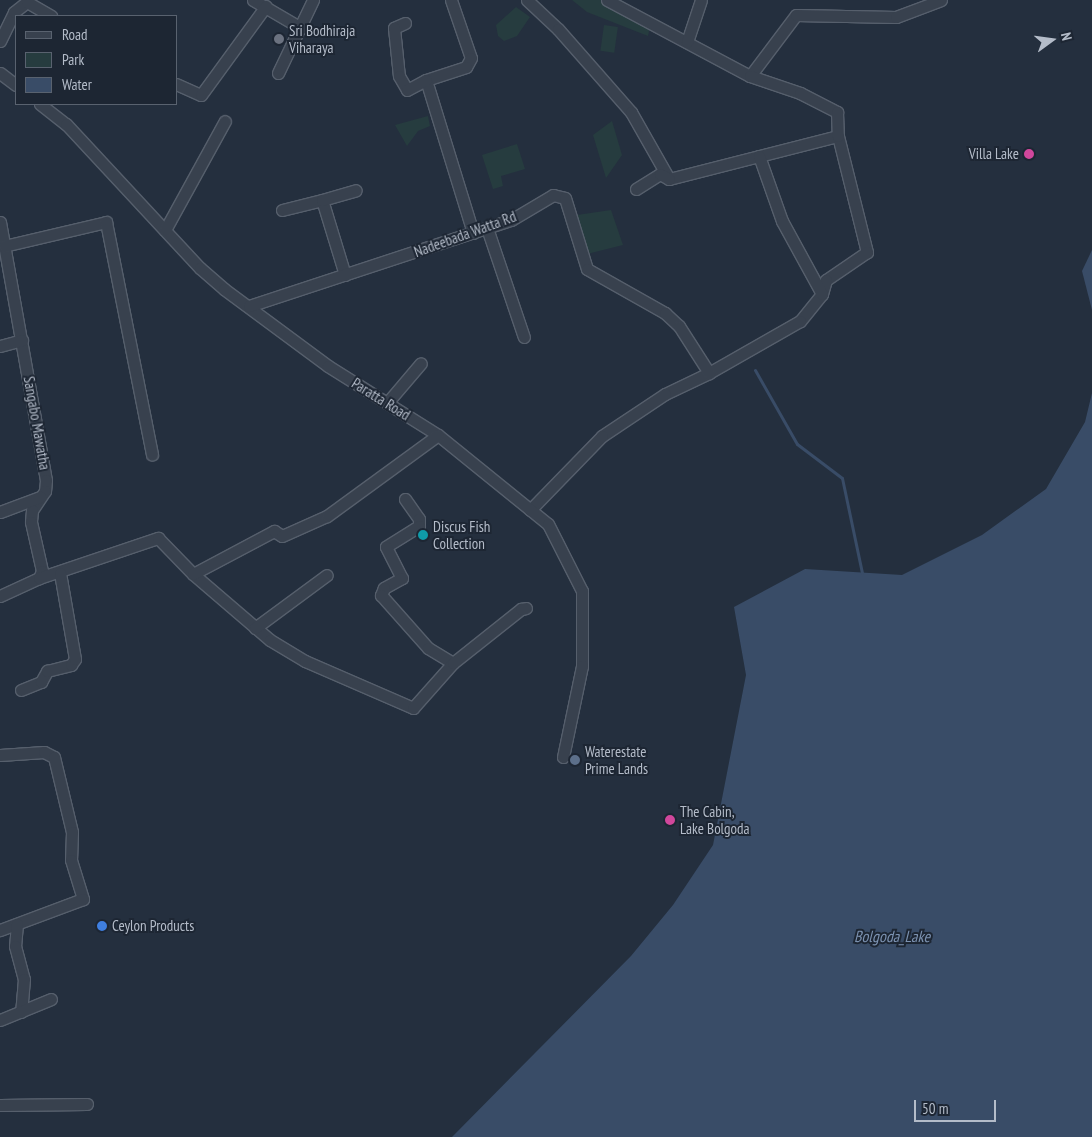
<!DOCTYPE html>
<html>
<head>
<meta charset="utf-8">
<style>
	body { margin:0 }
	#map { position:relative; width:1092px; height:1137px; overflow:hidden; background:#242f3e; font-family:"PT Sans Narrow",sans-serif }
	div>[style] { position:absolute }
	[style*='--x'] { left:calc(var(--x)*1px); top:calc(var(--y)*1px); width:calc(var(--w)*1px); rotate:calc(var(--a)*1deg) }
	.green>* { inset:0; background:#263c3f; transform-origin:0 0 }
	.water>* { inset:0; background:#394c67 }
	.stream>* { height:3px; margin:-1.5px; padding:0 1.5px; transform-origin:1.5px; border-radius:1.5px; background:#394c67 }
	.roads { filter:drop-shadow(1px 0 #565f6c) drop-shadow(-1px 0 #565f6c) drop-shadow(0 1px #565f6c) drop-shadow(0 -1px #565f6c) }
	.minor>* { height:11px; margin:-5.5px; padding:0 5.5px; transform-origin:5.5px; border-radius:5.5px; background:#38414e }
	.dots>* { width:14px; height:14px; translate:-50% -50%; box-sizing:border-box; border:2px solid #1d2633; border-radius:50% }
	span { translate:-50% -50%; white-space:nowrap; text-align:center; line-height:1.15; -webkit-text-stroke:4px #1d2633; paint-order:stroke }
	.poi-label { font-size:15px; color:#b4bcc9 }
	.left { translate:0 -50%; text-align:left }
	.right { translate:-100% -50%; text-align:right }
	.street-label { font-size:15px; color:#b4bcc9 }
	.water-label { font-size:16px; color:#7c92b1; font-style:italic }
	.legend { position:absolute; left:15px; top:15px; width:162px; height:90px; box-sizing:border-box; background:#1d2633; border:1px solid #59626f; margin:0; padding:6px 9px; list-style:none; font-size:15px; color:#b4bcc9 }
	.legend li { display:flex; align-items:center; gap:10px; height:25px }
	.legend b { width:25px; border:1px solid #59626f }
	.north { position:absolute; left:1027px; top:15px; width:50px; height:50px; -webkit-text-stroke:4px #1d2633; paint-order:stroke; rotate:76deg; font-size:14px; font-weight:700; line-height:20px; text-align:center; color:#b4bcc9 }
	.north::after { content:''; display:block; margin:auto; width:18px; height:22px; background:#b4bcc9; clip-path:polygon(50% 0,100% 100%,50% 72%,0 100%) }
	.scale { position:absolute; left:914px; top:1100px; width:82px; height:22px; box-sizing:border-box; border:2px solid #b4bcc9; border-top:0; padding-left:6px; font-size:15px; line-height:18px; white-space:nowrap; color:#b4bcc9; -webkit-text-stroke:4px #1d2633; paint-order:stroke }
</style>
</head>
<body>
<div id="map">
	<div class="green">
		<i style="clip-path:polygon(572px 0,602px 0,650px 26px,648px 36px,587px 12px)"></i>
		<i style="clip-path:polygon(516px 7px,530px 17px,517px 36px,504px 41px,498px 36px,496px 25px)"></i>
		<i style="left:604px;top:25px;width:14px;height:26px;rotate:8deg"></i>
		<i style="clip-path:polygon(428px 116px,430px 126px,418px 131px,407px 146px,395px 125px)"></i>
		<i style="clip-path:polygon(612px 121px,622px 155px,606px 178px,593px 135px)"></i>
		<i style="clip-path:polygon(517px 144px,525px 169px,501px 176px,503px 186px,493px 189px,482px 155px)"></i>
		<i style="clip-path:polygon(611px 210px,623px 245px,587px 254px,577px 215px)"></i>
	</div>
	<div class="water">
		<i style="clip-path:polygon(1092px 250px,1092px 310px,1082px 271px)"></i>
		<i style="clip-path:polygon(1092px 393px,1092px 1137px,452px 1137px,631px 956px,673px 905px,713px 845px,746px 675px,734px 607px,805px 569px,902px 575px,982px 535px,1046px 489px,1085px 422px)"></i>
	</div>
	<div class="stream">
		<i style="--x:755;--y:370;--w:85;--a:60.4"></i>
		<i style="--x:797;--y:444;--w:56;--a:37.1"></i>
		<i style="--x:842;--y:478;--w:97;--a:78.1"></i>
	</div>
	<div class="roads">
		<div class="minor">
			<i style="--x:253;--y:0;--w:56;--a:30.3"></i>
			<i style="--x:451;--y:0;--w:61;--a:71"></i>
			<i style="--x:471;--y:58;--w:10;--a:119"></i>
			<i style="--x:466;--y:67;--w:42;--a:162"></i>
			<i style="--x:426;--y:80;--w:160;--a:72.9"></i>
			<i style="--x:527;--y:0;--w:42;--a:43.1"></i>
			<i style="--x:558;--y:29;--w:111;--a:48.7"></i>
			<i style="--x:631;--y:112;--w:77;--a:60.4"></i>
			<i style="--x:669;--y:179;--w:174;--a:-14.3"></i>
			<i style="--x:838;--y:136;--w:120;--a:76"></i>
			<i style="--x:867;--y:252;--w:50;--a:145.7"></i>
			<i style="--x:826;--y:280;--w:15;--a:106"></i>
			<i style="--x:822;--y:294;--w:35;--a:129"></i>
			<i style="--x:800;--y:321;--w:105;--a:150.3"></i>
			<i style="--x:709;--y:373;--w:49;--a:154.5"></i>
			<i style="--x:665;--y:394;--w:76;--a:146.3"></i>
			<i style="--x:602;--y:436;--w:103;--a:134.2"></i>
			<i style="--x:607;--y:0;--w:162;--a:28"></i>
			<i style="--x:750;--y:76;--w:76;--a:-53"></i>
			<i style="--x:796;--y:15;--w:100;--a:1.1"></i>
			<i style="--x:896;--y:17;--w:48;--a:-20.7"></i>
			<i style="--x:405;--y:23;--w:12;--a:156"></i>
			<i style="--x:394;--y:28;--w:48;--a:84.1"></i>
			<i style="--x:399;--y:76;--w:16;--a:60"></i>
			<i style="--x:407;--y:90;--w:21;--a:-28"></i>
			<i style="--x:0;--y:41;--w:32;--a:-64"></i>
			<i style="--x:14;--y:12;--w:16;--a:-38"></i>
			<i style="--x:27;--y:2;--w:28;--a:30"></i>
			<i style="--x:687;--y:42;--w:44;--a:-71.6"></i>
			<i style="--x:0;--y:73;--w:20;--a:37"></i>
			<i style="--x:278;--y:73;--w:81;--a:-64.4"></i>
			<i style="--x:750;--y:76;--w:53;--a:18.8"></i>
			<i style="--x:800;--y:93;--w:42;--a:27.2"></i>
			<i style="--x:837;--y:112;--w:24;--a:88"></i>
			<i style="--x:176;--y:84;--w:27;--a:24"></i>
			<i style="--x:201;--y:95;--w:110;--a:-53.9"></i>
			<i style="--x:40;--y:104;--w:33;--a:38"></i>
			<i style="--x:66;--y:124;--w:197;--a:47.1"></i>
			<i style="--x:200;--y:268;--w:32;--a:41"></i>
			<i style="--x:224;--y:289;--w:129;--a:36.5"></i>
			<i style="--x:328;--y:366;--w:130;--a:32.1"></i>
			<i style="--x:438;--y:435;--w:141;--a:39"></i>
			<i style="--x:548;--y:524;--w:75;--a:63.1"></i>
			<i style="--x:582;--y:591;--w:75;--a:90"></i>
			<i style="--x:582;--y:666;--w:93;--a:101.8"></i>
			<i style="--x:759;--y:156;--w:69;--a:70.5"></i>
			<i style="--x:782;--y:221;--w:83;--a:61.3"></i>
			<i style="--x:636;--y:189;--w:28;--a:-32"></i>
			<i style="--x:660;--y:174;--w:10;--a:29"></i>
			<i style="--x:282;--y:210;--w:41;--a:-14"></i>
			<i style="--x:0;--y:222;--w:262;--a:79.9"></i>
			<i style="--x:46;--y:480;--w:11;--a:95"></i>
			<i style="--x:45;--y:491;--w:23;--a:124"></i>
			<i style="--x:32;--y:510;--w:12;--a:95"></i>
			<i style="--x:31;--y:522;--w:50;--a:77.3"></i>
			<i style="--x:42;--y:571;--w:8;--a:113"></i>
			<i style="--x:39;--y:578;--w:43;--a:155.2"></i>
			<i style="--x:487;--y:228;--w:115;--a:71.3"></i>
			<i style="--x:165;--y:230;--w:124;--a:-61.2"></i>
			<i style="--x:4;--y:246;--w:105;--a:-13.2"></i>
			<i style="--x:106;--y:222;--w:237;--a:78.8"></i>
			<i style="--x:345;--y:275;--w:78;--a:-107"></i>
			<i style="--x:322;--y:200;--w:35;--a:-16"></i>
			<i style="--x:249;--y:306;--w:276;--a:-18.2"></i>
			<i style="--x:511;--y:220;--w:49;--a:-30.8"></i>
			<i style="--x:553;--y:195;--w:12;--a:14"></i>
			<i style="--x:565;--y:198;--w:74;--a:72.8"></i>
			<i style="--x:587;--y:269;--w:90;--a:29.4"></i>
			<i style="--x:665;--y:313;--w:19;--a:43"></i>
			<i style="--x:679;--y:326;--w:56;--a:57.4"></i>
			<i style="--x:0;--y:346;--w:23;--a:-15"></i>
			<i style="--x:387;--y:403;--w:52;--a:-49.6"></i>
			<i style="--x:405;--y:499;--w:24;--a:55"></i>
			<i style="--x:419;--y:519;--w:7;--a:90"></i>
			<i style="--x:419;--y:526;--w:39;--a:148"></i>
			<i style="--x:386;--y:547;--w:35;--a:63"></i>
			<i style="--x:402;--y:578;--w:21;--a:151"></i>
			<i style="--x:384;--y:588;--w:8;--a:113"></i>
			<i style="--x:381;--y:595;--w:71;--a:48.4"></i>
			<i style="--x:428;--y:648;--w:29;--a:31"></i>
			<i style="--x:0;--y:512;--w:43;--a:-20.6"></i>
			<i style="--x:193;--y:574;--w:101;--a:40.6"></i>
			<i style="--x:270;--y:640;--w:41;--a:31"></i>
			<i style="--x:305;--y:661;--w:118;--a:23.5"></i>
			<i style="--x:413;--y:708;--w:60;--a:-48.4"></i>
			<i style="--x:453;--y:663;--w:87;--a:-38.5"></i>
			<i style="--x:521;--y:609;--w:5;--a:-11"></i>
			<i style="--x:39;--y:578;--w:126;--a:-18.6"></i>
			<i style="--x:158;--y:538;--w:50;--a:45.8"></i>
			<i style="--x:193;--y:574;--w:92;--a:-28"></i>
			<i style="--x:274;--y:531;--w:9;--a:32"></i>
			<i style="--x:282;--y:536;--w:49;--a:-24"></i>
			<i style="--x:327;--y:516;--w:137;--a:-36.1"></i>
			<i style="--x:255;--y:628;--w:89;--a:-36.4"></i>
			<i style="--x:21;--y:690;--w:22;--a:-22"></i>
			<i style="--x:41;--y:682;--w:13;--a:-61"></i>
			<i style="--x:47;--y:671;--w:25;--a:-14"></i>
			<i style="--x:71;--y:665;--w:7;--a:-56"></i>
			<i style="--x:75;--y:659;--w:87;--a:-99.9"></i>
			<i style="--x:0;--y:755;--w:44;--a:-3.9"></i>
			<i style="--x:44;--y:752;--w:11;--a:27"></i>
			<i style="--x:54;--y:757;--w:77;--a:76.5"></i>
			<i style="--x:72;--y:832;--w:28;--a:92"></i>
			<i style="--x:71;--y:860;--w:41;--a:72.9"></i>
			<i style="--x:83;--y:899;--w:89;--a:159.5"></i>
			<i style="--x:17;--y:924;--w:22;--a:95"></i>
			<i style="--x:15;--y:946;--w:34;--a:75"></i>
			<i style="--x:24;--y:979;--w:33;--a:95"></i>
			<i style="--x:0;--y:1020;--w:55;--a:-22.4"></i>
			<i style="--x:0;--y:1105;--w:87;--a:-0.7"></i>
		</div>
	</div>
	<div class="dots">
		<i style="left:279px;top:39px;background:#6b7280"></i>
		<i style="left:1029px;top:154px;background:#d1479c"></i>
		<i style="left:423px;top:535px;background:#0f9aa8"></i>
		<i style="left:575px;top:760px;background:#5c6f8a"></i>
		<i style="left:670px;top:820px;background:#d1479c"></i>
		<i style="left:102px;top:926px;background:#3f7fe0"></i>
	</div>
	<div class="poi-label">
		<span class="left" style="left:289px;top:39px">Sri Bodhiraja<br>Viharaya</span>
		<span class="right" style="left:1019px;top:154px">Villa Lake</span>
		<span class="left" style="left:433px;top:535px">Discus Fish<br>Collection</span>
		<span class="left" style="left:585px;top:760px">Waterestate<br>Prime Lands</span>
		<span class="left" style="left:680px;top:820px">The Cabin,<br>Lake Bolgoda</span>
		<span class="left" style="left:112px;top:926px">Ceylon Products</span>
	</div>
	<div class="street-label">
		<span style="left:465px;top:234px;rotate:-20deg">Nadeebada Watta Rd</span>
		<span style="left:381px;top:399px;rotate:32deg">Paratta Road</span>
		<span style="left:37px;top:423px;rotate:80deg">Sangabo Mawatha</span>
	</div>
	<div class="water-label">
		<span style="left:892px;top:936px">Bolgoda_Lake</span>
	</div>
	<ul class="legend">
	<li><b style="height:6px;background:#38414e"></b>Road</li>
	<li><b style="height:14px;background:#263c3f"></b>Park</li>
	<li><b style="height:14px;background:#394c67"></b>Water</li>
	</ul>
	<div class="north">N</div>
	<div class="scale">50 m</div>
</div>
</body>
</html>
